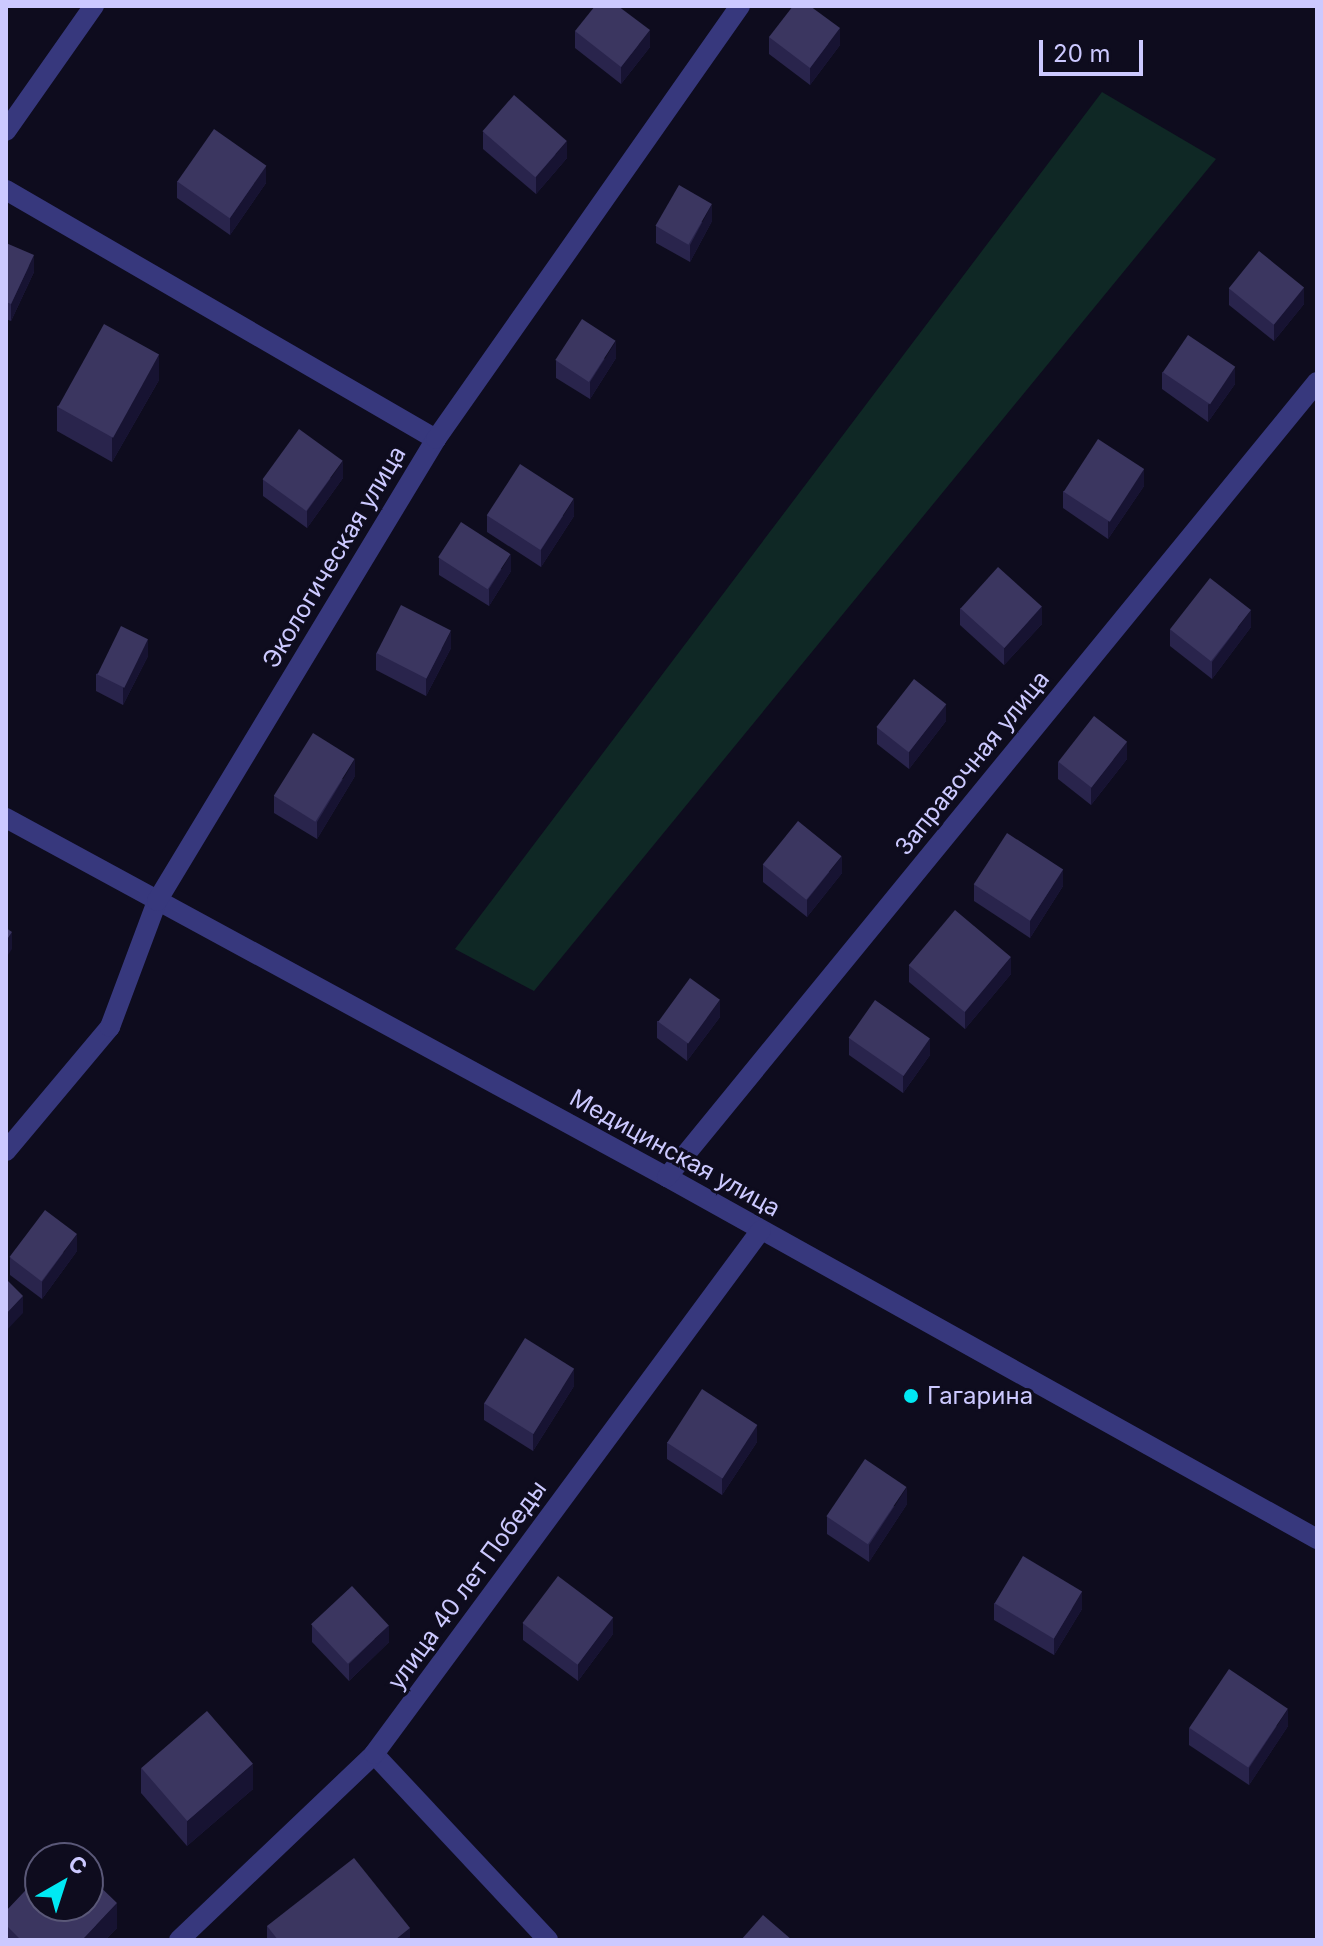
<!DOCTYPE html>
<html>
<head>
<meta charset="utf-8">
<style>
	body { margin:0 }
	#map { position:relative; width:1323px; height:1946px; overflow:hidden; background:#0e0c1e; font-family:Inter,sans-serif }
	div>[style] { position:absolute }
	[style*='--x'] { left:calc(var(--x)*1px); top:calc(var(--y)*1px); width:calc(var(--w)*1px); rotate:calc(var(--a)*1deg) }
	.green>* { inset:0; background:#0f2825 }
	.street>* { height:20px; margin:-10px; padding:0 10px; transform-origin:10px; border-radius:10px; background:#37387d }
	.wall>* { inset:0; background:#29244c }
	.shaded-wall>* { inset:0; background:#171332 }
	.building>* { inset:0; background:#3b3660; transform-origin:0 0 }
	.dots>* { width:22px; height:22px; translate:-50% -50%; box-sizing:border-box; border:4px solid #0e0c1e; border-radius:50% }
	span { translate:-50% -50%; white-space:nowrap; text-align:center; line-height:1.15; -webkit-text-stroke:6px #0e0c1e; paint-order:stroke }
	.street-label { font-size:24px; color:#ccc9ff }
	.poi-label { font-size:24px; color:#ccc9ff }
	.left { translate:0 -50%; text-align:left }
	.frame { position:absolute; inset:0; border:8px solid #ccc9ff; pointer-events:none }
	.north { position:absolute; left:24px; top:1842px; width:80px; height:80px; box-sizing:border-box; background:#0e0c1e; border:2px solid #5a5878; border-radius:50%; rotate:39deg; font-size:22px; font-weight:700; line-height:32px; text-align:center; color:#ccc9ff }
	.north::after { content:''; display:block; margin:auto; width:28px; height:36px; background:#00e9f3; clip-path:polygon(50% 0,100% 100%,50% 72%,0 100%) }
	.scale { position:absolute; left:1039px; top:40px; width:104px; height:36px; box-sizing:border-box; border:4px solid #ccc9ff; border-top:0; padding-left:10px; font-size:24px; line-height:28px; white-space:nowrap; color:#ccc9ff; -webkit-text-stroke:6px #0e0c1e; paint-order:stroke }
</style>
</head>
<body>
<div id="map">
	<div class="green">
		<i style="clip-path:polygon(1102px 92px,1216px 159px,534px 991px,455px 949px)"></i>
	</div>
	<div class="street">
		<i style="--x:6;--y:131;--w:153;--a:-54.9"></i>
		<i style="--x:6;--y:190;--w:497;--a:30.1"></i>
		<i style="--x:6;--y:818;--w:752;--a:28.51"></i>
		<i style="--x:667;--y:1177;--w:744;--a:29.11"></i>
		<i style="--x:6;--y:1151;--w:162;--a:-50"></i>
		<i style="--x:110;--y:1027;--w:134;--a:-69.5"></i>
		<i style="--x:157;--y:901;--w:540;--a:-58.87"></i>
		<i style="--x:436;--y:439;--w:529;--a:-54.93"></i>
		<i style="--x:667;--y:1177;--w:1027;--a:-50.73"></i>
		<i style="--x:374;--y:1754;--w:255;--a:46.9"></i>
		<i style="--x:179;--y:1940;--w:269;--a:-43.6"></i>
		<i style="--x:374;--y:1754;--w:651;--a:-53.55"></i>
	</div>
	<div class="wall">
		<i style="clip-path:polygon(575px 31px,650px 47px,621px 84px,575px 48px)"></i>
		<i style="clip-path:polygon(769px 37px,840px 45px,810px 85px,769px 54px)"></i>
		<i style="clip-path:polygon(483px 132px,567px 158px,536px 194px,483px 149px)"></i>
		<i style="clip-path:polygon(177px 181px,266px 183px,230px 235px,177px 198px)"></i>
		<i style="clip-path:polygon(712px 221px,690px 262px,656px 243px,656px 226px)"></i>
		<i style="clip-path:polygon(6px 243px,34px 272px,11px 321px,6px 319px)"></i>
		<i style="clip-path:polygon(1229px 288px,1304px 304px,1274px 341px,1229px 305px)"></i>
		<i style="clip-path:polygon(616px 358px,590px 399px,556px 378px,556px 361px)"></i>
		<i style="clip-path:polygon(1162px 372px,1235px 384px,1208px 422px,1162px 389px)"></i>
		<i style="clip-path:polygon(159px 380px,112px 462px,57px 431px,57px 406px)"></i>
		<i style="clip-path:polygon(343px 478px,307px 528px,263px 496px,263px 479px)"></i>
		<i style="clip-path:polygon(1144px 486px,1108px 539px,1063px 508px,1063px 491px)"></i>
		<i style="clip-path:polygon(487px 515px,574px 516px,541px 567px,487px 532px)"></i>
		<i style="clip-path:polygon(439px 558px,511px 571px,489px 606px,439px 575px)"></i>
		<i style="clip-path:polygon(960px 608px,1042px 624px,1004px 665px,960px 625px)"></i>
		<i style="clip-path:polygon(1251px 627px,1212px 679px,1170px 646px,1170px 629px)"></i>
		<i style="clip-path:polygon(451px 648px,426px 696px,376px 670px,376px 653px)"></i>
		<i style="clip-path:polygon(148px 656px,123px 705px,96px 691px,96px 674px)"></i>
		<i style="clip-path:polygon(946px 721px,909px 769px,877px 744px,877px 727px)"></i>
		<i style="clip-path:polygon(1127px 759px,1091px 805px,1058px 779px,1058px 762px)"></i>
		<i style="clip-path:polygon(355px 776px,317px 839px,274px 813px,274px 796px)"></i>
		<i style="clip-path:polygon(763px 865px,842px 873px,807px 917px,763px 882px)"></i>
		<i style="clip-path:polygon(974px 884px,1063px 886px,1030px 938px,974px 901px)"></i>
		<i style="clip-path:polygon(909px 965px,1011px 974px,965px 1029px,909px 982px)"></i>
		<i style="clip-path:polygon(720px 1017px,687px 1061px,657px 1038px,657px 1021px)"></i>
		<i style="clip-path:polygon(849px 1038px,930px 1055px,903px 1093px,849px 1055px)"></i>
		<i style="clip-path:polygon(77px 1251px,42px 1299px,10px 1275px,10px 1258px)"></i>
		<i style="clip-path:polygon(574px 1386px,533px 1451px,484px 1420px,484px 1403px)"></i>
		<i style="clip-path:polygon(667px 1442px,757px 1442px,722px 1495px,667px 1459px)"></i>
		<i style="clip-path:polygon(907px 1504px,869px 1562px,827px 1534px,827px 1517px)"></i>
		<i style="clip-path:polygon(994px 1603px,1082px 1609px,1054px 1655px,994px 1620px)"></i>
		<i style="clip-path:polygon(523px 1623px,613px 1634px,578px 1681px,523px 1640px)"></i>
		<i style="clip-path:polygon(312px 1625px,389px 1642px,349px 1681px,312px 1642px)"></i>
		<i style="clip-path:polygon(1288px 1726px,1249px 1785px,1189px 1745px,1189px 1728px)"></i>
		<i style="clip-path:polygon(141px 1768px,253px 1789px,187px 1846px,141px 1793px)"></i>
		<i style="clip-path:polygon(6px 1911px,117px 1928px,105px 1940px,6px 1940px)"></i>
		<i style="clip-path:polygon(267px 1926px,410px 1940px,267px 1940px)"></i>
	</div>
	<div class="shaded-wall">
		<i style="clip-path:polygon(840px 28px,840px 45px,810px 85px,810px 68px)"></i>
		<i style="clip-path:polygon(650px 30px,650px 47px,621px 84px,621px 67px)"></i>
		<i style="clip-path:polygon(567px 141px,567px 158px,536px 194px,536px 177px)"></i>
		<i style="clip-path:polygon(266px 166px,266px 183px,230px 235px,230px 218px)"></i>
		<i style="clip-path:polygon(712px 204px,712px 221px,690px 262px,690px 245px)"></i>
		<i style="clip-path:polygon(34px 255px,34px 272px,11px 321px,11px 304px)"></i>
		<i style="clip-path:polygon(1304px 287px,1304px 304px,1274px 341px,1274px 324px)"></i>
		<i style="clip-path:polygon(616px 341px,616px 358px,590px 399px,590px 382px)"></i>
		<i style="clip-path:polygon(159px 355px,159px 380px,112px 462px,112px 437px)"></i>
		<i style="clip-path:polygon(1235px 367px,1235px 384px,1208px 422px,1208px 405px)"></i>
		<i style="clip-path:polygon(343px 461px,343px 478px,307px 528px,307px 511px)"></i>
		<i style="clip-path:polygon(1144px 469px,1144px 486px,1108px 539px,1108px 522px)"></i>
		<i style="clip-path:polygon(574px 499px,574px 516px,541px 567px,541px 550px)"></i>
		<i style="clip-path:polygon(511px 554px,511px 571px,489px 606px,489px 589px)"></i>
		<i style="clip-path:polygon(1042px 606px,1042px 624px,1004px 665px,1004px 648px)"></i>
		<i style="clip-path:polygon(1251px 610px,1251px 627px,1212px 679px,1212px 662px)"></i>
		<i style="clip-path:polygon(451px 631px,451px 648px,426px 696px,426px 679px)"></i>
		<i style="clip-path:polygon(148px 639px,148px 656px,123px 705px,123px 688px)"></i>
		<i style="clip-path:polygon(946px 704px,946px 721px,909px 769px,909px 752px)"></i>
		<i style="clip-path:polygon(1127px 742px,1127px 759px,1091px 805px,1091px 788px)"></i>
		<i style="clip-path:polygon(355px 759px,355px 776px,317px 839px,317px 822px)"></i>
		<i style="clip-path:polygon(842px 856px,842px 873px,807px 917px,807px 900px)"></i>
		<i style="clip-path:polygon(1063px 869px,1063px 886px,1030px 938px,1030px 921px)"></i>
		<i style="clip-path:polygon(12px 932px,12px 949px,6px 958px,6px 941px)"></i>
		<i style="clip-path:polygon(1011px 957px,1011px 974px,965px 1029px,965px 1012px)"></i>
		<i style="clip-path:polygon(720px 1000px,720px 1017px,687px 1061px,687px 1044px)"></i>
		<i style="clip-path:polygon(930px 1038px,930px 1055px,903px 1093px,903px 1076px)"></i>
		<i style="clip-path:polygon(77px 1234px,77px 1251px,42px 1299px,42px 1282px)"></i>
		<i style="clip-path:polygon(23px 1296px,23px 1313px,6px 1331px,6px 1314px)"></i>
		<i style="clip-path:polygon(574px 1369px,574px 1386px,533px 1451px,533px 1434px)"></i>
		<i style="clip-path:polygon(757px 1425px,757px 1442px,722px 1495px,722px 1478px)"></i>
		<i style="clip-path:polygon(907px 1487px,907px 1504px,869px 1562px,869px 1545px)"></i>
		<i style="clip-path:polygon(1082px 1592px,1082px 1609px,1054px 1655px,1054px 1638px)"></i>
		<i style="clip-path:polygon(613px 1617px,613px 1634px,578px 1681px,578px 1664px)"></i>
		<i style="clip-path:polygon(389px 1625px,389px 1642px,349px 1681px,349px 1664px)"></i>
		<i style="clip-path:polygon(1288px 1709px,1288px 1726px,1249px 1785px,1249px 1768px)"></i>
		<i style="clip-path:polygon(253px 1764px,253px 1789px,187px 1846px,187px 1821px)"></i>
		<i style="clip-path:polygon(117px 1903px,117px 1928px,105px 1940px,82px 1940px)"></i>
		<i style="clip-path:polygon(410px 1928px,410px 1940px,395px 1940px)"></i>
	</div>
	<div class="building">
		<i style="clip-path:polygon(595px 6px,618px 6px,650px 30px,621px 67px,575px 31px)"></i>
		<i style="clip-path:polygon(793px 6px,810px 6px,840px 28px,810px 68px,769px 37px)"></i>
		<i style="left:514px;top:95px;width:70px;height:48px;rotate:41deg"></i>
		<i style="left:214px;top:129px;width:64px;height:64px;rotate:35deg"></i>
		<i style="left:679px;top:185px;width:38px;height:47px;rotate:30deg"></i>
		<i style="clip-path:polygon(6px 243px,34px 255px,11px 304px,6px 302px)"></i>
		<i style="left:1259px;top:251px;width:58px;height:48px;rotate:39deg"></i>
		<i style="left:582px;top:319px;width:40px;height:49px;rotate:33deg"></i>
		<i style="left:104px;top:324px;width:63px;height:95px;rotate:29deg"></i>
		<i style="left:1188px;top:335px;width:57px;height:45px;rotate:34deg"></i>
		<i style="left:299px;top:429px;width:54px;height:62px;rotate:36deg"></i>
		<i style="left:1098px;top:439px;width:55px;height:63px;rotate:33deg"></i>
		<i style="left:520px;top:464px;width:64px;height:61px;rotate:33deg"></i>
		<i style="left:461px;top:522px;width:59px;height:42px;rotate:33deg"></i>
		<i style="left:998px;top:567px;width:59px;height:56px;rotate:42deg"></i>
		<i style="left:1210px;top:578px;width:52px;height:65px;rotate:38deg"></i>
		<i style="left:401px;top:605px;width:56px;height:54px;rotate:27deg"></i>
		<i style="left:121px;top:626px;width:30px;height:54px;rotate:26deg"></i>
		<i style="left:914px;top:679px;width:41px;height:61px;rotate:38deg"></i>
		<i style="left:1094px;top:716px;width:42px;height:58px;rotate:38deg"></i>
		<i style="left:313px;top:733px;width:49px;height:74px;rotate:32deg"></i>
		<i style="left:798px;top:821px;width:56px;height:56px;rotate:39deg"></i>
		<i style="left:1007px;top:833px;width:67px;height:61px;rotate:33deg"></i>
		<i style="left:955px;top:910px;width:73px;height:72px;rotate:40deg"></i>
		<i style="clip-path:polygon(6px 928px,12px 932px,6px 941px)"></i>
		<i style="left:690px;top:978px;width:37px;height:54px;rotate:36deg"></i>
		<i style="left:875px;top:1000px;width:67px;height:46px;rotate:35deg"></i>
		<i style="left:45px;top:1210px;width:40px;height:59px;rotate:37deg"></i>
		<i style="clip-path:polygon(6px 1279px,23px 1296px,6px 1314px)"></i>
		<i style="left:525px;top:1338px;width:58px;height:77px;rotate:32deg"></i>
		<i style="left:702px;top:1389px;width:66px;height:64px;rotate:33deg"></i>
		<i style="left:865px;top:1459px;width:50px;height:69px;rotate:34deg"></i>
		<i style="left:1023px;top:1556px;width:69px;height:55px;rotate:31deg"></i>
		<i style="left:558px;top:1576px;width:69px;height:59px;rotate:37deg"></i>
		<i style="left:352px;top:1586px;width:54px;height:56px;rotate:47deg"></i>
		<i style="left:1229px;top:1669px;width:71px;height:71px;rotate:34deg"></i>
		<i style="left:207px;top:1711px;width:70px;height:87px;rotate:49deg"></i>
		<i style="clip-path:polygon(63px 1851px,71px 1858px,57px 1858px)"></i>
		<i style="clip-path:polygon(354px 1858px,410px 1928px,395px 1940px,278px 1940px,267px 1926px)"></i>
		<i style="clip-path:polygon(40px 1875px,40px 1906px,88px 1906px,88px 1875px,117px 1903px,82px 1940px,21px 1940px,6px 1925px,6px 1911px)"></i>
		<i style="clip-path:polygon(763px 1915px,792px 1940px,741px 1940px)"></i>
	</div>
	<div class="dots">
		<i style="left:911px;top:1396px;background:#00e9f3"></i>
	</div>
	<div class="street-label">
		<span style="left:334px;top:557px;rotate:-59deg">Экологическая улица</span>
		<span style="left:972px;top:763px;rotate:-51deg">Заправочная улица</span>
		<span style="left:675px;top:1153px;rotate:29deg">Медицинская улица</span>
		<span style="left:467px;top:1585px;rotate:-54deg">улица 40 лет Победы</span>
	</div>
	<div class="poi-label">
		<span class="left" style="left:927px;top:1396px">Гагарина</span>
	</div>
	<div class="frame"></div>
	<div class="north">С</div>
	<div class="scale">20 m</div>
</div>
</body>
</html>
